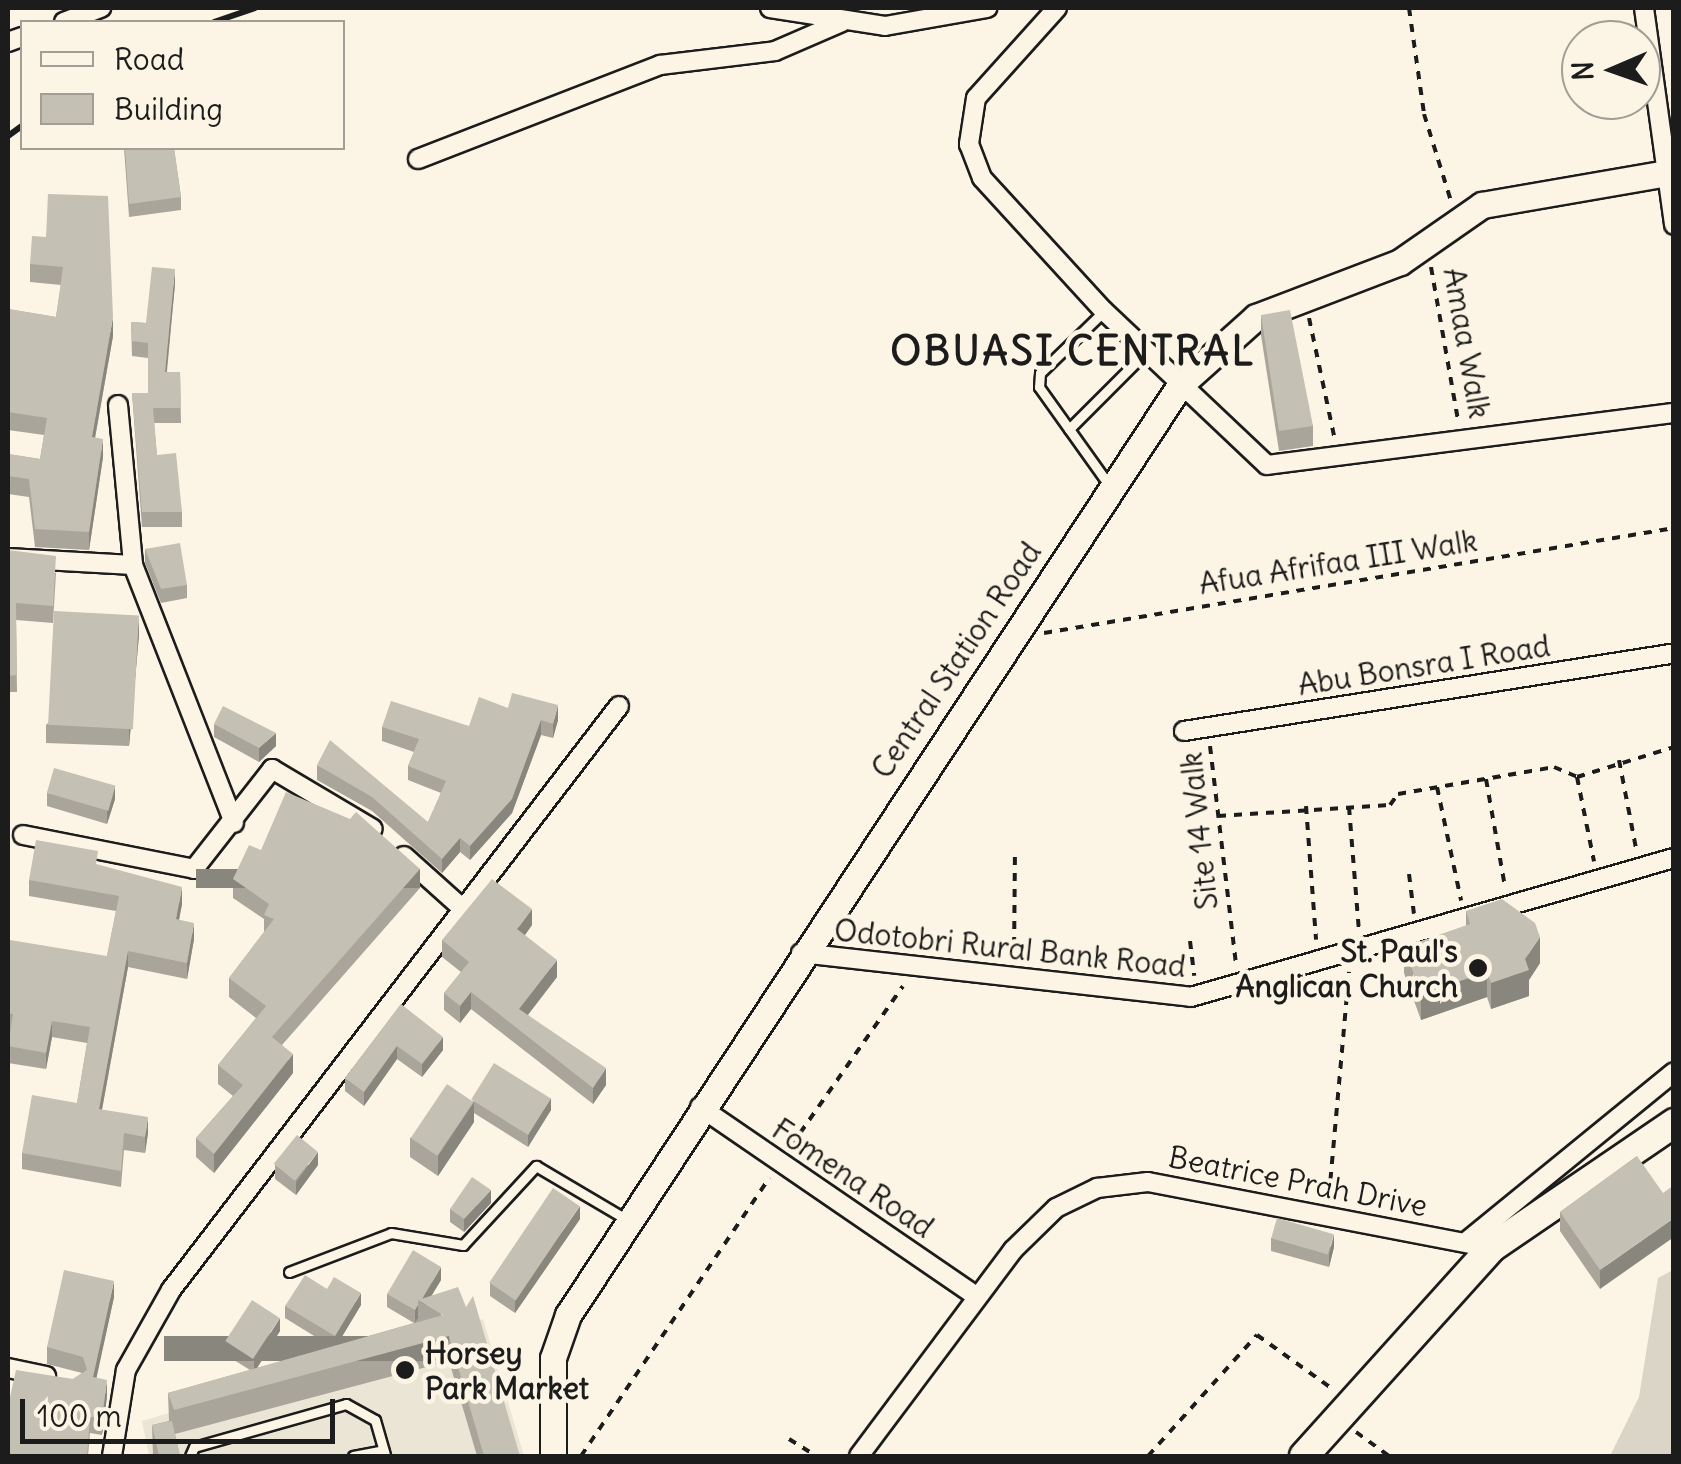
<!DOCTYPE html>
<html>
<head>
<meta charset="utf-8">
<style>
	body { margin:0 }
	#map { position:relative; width:1681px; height:1464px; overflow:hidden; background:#fcf5e5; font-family:Delius,sans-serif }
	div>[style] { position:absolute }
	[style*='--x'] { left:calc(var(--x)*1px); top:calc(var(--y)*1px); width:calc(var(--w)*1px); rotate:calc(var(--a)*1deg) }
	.built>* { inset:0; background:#ebe5d6 }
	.green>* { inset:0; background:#dbd5c8 }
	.path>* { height:4px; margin-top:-2px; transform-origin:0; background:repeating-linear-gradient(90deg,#1c1c1c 0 8px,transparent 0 16px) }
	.roads { filter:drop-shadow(2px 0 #1c1c1c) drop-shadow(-2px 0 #1c1c1c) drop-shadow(0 2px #1c1c1c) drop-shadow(0 -2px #1c1c1c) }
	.lane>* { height:9px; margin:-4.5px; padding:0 4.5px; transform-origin:4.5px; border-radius:4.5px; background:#fcf5e5 }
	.street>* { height:18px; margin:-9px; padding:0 9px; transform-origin:9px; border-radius:9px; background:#fcf5e5 }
	.secondary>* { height:25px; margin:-12.5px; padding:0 12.5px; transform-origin:12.5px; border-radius:12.5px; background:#fcf5e5 }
	.primary>* { height:28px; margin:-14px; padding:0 14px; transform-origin:14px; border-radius:14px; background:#fcf5e5 }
	.rail>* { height:6px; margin:-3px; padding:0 3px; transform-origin:3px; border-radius:3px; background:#1c1c1c }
	.wall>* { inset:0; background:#a9a59a }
	.shaded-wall>* { inset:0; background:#89867d; transform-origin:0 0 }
	.building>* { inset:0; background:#c4c0b3; transform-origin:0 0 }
	.dots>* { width:28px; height:28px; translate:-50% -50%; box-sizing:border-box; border:5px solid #fcf5e5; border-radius:50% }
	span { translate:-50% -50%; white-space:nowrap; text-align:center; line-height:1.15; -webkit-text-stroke:9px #fcf5e5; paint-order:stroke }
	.street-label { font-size:30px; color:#1c1c1c }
	.poi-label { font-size:30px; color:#1c1c1c; font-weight:700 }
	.right { translate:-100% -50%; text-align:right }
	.left { translate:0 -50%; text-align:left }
	.district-label { font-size:40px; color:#1c1c1c; font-weight:700; letter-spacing:2.5px }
	.frame { position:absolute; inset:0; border:10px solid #1c1c1c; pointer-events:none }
	.legend { position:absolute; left:20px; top:20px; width:325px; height:130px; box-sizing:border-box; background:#fcf5e5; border:2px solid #a29e95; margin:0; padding:12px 18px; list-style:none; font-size:30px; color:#1c1c1c }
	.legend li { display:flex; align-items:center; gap:20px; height:50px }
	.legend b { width:50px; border:2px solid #a29e95 }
	.north { position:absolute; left:1561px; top:20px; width:100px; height:100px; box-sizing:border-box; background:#fcf5e5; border:2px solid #a29e95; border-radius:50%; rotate:268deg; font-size:28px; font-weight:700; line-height:40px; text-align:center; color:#1c1c1c }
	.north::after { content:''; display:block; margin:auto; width:35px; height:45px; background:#1c1c1c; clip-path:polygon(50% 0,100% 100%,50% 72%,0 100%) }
	.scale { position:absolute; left:20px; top:1399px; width:315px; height:45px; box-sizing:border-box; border:5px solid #1c1c1c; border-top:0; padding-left:12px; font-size:30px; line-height:35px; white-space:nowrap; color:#1c1c1c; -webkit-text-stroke:8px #fcf5e5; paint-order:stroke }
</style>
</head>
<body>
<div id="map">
	<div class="built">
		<i style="clip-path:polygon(483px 1319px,524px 1456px,149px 1456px,142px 1421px)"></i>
	</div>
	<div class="green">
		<i style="clip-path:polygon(1673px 1270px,1673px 1456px,1610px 1456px,1639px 1397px,1658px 1278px)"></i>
	</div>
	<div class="path">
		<i style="--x:1409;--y:8;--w:107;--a:81.9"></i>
		<i style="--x:1424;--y:114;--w:91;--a:72.8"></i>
		<i style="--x:1431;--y:267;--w:155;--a:80"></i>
		<i style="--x:1309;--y:318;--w:121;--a:78"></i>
		<i style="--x:1044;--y:633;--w:639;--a:-9.46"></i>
		<i style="--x:1210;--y:746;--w:221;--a:83.2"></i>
		<i style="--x:1619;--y:760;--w:90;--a:79.1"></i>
		<i style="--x:1577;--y:777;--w:86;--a:78.6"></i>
		<i style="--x:1486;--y:779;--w:110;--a:80"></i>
		<i style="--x:1437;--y:787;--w:116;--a:78"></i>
		<i style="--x:1306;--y:806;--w:134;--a:85.7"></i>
		<i style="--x:1349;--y:807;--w:125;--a:85.4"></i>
		<i style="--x:1218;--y:816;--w:172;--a:-3.7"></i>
		<i style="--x:1390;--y:805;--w:14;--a:-54"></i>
		<i style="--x:1398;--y:794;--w:158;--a:-9.8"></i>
		<i style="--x:1554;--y:767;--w:25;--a:23"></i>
		<i style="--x:1577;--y:777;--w:102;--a:-17.2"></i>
		<i style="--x:1409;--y:874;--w:40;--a:82.9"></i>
		<i style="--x:1190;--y:941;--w:35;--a:83"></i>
		<i style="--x:1014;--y:961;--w:110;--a:-89.5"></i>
		<i style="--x:791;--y:1146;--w:195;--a:-55"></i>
		<i style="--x:1329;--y:1196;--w:225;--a:-84.9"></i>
		<i style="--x:1356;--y:1432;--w:41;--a:36"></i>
		<i style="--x:789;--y:1439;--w:32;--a:32"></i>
		<i style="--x:581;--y:1456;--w:336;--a:-55.9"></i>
		<i style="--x:1148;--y:1456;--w:163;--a:-48"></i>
		<i style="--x:1257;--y:1335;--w:91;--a:35.6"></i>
	</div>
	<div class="roads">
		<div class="lane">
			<i style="--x:1104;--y:311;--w:89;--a:135.9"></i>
			<i style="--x:1040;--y:373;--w:14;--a:94"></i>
			<i style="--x:1039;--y:387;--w:124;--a:54.5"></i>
			<i style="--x:1069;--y:429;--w:109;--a:-45"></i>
			<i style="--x:289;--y:1272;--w:109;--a:-20.9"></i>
			<i style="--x:391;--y:1233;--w:73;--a:9.5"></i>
			<i style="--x:463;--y:1245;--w:108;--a:-47.3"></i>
			<i style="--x:536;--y:1166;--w:104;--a:30.5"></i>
			<i style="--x:190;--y:1456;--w:10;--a:-66"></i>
			<i style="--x:194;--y:1447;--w:158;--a:-15.8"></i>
			<i style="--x:346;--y:1404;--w:33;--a:29"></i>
			<i style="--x:375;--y:1420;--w:37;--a:74"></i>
			<i style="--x:353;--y:1456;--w:31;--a:-11"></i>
		</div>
		<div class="street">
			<i style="--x:770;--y:8;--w:116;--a:8.9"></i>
			<i style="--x:885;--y:26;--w:104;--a:-10"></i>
			<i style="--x:1057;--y:8;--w:121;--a:132"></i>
			<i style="--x:976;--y:98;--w:47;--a:98.7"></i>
			<i style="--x:969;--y:144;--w:36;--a:69"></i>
			<i style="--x:982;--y:178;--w:180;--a:47.5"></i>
			<i style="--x:1104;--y:311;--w:224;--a:43.4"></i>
			<i style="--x:1267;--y:465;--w:410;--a:-7.3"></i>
			<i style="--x:1644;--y:8;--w:219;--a:82.1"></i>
			<i style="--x:64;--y:22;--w:40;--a:-21"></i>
			<i style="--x:8;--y:42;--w:15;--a:-20"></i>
			<i style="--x:418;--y:159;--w:260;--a:-21.2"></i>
			<i style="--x:660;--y:65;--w:116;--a:-6.9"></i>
			<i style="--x:775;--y:51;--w:73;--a:-23.4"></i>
			<i style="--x:118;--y:405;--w:161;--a:84.6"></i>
			<i style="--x:133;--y:565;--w:277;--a:68.6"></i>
			<i style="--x:8;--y:558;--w:125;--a:3.2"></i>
			<i style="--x:1184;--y:731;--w:496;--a:-9"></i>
			<i style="--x:23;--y:835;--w:174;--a:11.2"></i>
			<i style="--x:194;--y:869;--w:127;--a:-52"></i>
			<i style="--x:272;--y:769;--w:117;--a:30.7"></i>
			<i style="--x:404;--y:856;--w:79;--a:41.9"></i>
			<i style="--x:801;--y:953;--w:392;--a:6.4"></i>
			<i style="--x:1191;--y:997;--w:503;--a:-16.06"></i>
			<i style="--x:700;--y:1107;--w:333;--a:34.4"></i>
			<i style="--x:1467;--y:1241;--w:267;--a:-39.2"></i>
			<i style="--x:8;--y:1368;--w:39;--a:12"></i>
			<i style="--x:112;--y:1456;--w:87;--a:-80.8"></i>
			<i style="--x:126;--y:1370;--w:92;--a:-60.6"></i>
			<i style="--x:171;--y:1290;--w:736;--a:-52.51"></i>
			<i style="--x:859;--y:1456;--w:257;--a:-53.2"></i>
			<i style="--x:1013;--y:1250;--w:60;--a:-44.3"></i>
			<i style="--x:1056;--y:1208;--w:46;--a:-26"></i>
			<i style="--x:1097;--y:1188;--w:51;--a:-6.7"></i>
			<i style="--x:1148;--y:1182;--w:349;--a:10.9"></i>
		</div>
		<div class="secondary">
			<i style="--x:553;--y:1456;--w:98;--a:-90"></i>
			<i style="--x:553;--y:1358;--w:46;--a:-70.8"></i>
			<i style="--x:568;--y:1315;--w:1113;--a:-56.65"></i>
			<i style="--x:1180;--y:385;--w:102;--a:-41.8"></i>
			<i style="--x:1256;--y:317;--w:154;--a:-20.9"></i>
			<i style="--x:1400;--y:262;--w:100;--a:-34.8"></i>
			<i style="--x:1482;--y:205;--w:195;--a:-9.8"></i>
		</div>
		<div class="primary">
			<i style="--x:1304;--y:1456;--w:280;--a:-48"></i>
			<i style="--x:1491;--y:1248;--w:222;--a:-34.3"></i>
		</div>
	</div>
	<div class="rail">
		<i style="--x:214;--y:22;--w:43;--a:-18.9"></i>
		<i style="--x:8;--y:136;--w:17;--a:-36"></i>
	</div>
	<div class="wall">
		<i style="clip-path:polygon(124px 148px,174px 148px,181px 197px,181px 210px,129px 217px)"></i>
		<i style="clip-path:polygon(46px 237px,113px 336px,95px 437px,103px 457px,89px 550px,35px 547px,29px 497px,8px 494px,8px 454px,40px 459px,44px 435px,8px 430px,8px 309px,56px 317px,61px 285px,30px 282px,30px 264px)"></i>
		<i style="clip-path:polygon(175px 284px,167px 372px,180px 372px,181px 423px,154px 423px,157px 455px,182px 512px,182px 527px,142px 527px,132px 393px,148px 393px,148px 358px,132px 356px,131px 322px,146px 323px)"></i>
		<i style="clip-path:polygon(1261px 315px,1313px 426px,1313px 446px,1279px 451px,1261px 335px)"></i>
		<i style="clip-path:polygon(145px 549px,187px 585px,187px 598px,161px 603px,145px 563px)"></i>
		<i style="clip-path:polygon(8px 550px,56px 573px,53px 623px,16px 620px,17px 692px,8px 692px)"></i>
		<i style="clip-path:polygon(139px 635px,129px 746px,46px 743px,46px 725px)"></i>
		<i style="clip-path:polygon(508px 708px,558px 720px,553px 738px,541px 735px,512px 813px,470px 860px,460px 852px,442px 873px,372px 811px,317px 780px,317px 765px,428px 822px,441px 793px,408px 780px,408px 766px,414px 752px,382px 741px,382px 727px,469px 726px)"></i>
		<i style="clip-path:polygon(214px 724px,276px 746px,259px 762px,214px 737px)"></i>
		<i style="clip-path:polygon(47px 793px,115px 799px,107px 824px,47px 806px)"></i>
		<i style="clip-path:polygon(261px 850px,420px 888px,282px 1045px,293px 1073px,214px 1173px,196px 1157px,196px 1138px,233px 1096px,218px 1084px,218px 1065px,256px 1018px,229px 997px,229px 978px,264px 932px,264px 919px,233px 898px,233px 879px)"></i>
		<i style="clip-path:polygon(98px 865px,182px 904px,179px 920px,194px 939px,187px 979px,128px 967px,102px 1110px,148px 1133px,145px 1153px,124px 1150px,121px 1187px,22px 1169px,22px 1153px,77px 1103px,87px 1043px,52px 1037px,46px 1069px,8px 1063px,10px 1030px,8px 1030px,8px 957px,107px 956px,116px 911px,29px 896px,29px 880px)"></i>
		<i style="clip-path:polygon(1466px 911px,1540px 963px,1529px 980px,1529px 996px,1491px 1009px,1487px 997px,1421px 1020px,1404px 973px,1404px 947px,1466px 926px)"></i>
		<i style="clip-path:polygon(532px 925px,525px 935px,557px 977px,528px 1015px,606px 1085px,593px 1104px,471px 1009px,460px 1023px,444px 1010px,444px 993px,461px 972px,442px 957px,442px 940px)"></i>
		<i style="clip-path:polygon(401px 1004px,443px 1050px,422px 1077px,397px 1059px,364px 1106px,345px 1091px,345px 1078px)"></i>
		<i style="clip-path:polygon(472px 1101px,551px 1110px,528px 1147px,474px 1113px,474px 1122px,438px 1176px,410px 1157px,410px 1138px)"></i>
		<i style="clip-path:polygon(1637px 1156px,1600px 1289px,1560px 1231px,1560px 1212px)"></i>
		<i style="clip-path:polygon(275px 1165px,318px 1165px,296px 1195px,275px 1179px)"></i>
		<i style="clip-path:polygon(491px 1203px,464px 1232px,450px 1222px,450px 1209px)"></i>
		<i style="clip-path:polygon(580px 1219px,515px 1313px,490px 1296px,490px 1283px)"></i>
		<i style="clip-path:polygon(1271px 1238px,1334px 1247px,1329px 1267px,1271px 1251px)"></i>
		<i style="clip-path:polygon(441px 1280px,431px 1296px,520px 1456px,477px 1456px,449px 1361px,175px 1434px,180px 1456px,153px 1456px,152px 1425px,169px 1421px,168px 1393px,250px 1370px,226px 1355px,226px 1342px,280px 1331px,257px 1368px,332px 1347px,285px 1318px,285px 1306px,327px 1289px,361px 1305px,337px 1345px,414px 1323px,387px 1307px,387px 1294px)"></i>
		<i style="clip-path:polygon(114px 1297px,96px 1378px,107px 1396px,102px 1435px,90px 1433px,88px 1456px,8px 1456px,73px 1379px,82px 1373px,47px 1364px,47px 1347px)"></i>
	</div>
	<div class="shaded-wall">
		<i style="clip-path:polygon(175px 269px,175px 284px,165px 387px,165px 372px)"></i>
		<i style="clip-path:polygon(113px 317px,113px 336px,92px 455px,92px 437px)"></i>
		<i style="clip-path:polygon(103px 439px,103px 457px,89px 550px,89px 532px)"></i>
		<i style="clip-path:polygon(139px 616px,139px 635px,129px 746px,129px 728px)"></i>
		<i style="clip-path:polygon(558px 705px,558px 720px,553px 738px,553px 724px)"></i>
		<i style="clip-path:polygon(541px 720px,541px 735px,512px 813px,470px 860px,470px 846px)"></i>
		<i style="clip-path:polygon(276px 733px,276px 746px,259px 762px,259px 748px)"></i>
		<i style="clip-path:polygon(115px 786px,115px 799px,107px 824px,107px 811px)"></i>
		<i style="clip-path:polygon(460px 838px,460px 852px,442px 873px,442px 859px)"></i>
		<i style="left:420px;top:869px;width:19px;height:224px;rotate:90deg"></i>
		<i style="clip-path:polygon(182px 887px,182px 904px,176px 935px,176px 919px)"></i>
		<i style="clip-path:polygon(532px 909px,532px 925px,517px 946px,517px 929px)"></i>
		<i style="clip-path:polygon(194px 923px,194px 939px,187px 979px,187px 963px)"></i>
		<i style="clip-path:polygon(1540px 937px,1540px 963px,1529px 980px,1529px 996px,1491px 1009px,1491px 983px,1525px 959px)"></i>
		<i style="clip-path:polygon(128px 951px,128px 967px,99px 1125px,99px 1109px)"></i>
		<i style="clip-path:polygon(557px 960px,557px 977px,519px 1026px,519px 1009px)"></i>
		<i style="clip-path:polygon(1487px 972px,1487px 997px,1421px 1020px,1421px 994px)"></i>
		<i style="clip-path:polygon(471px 992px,471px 1009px,460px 1023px,460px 1006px)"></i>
		<i style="clip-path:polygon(52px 1021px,52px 1037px,46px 1069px,46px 1053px)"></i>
		<i style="clip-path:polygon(443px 1037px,443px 1050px,422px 1077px,422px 1064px)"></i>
		<i style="clip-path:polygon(397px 1046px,397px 1059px,364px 1106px,364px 1092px)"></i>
		<i style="clip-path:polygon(293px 1054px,293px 1073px,214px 1173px,214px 1154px)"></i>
		<i style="clip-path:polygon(606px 1068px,606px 1085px,593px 1104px,593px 1088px)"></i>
		<i style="clip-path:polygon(551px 1098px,551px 1110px,528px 1147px,528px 1135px)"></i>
		<i style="clip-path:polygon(474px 1102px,474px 1122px,438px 1176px,438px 1156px)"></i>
		<i style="clip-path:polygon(148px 1117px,148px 1133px,145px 1153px,145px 1137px)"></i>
		<i style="clip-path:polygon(318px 1152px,318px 1165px,296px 1195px,296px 1182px)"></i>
		<i style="clip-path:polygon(491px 1190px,491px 1203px,464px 1232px,464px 1219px)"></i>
		<i style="clip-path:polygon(580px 1206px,580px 1219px,515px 1313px,515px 1300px)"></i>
		<i style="clip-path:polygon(1674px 1218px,1674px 1237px,1600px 1289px,1600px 1270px)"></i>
		<i style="clip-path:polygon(1334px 1234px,1334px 1247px,1329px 1267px,1329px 1254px)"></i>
		<i style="clip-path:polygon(441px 1267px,441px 1280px,426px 1305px,420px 1302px)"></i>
		<i style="clip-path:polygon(114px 1281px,114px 1297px,93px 1394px,93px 1377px)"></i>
		<i style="clip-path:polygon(361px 1293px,361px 1305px,335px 1348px,335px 1336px)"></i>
		<i style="clip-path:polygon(418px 1305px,418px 1318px,415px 1323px,415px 1310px)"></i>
		<i style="clip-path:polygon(280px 1318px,280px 1331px,254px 1373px,254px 1359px)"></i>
		<i style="left:449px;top:1336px;width:25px;height:285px;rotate:90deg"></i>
		<i style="clip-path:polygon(107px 1380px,107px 1396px,102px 1435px,102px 1418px)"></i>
	</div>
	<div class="building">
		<i style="clip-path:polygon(125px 148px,174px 148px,181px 197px,129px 204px)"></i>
		<i style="clip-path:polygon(48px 194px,108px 196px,113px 317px,92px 437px,103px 439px,89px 532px,35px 529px,29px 479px,8px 476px,8px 454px,40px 459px,47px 418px,8px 412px,8px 309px,56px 317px,63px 267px,30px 264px,32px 236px,46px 237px)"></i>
		<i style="clip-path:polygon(152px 267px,175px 269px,165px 372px,180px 372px,181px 408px,153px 408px,157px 455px,176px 453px,182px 512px,142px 512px,132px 393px,148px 393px,148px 343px,132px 341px,131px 322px,146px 323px)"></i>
		<i style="clip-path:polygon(1290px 310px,1313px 426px,1279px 431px,1261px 315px)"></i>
		<i style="clip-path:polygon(180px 543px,187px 585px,161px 589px,145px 549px)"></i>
		<i style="clip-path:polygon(8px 550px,56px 556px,53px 606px,16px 603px,17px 675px,8px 676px)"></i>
		<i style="left:54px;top:611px;width:85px;height:114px;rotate:3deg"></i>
		<i style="clip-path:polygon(512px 693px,558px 705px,553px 724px,541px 720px,512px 799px,470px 846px,460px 838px,442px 859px,372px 797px,317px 765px,330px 740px,428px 822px,446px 781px,408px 766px,419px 739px,382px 727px,391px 701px,469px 726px,479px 697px,508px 708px)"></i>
		<i style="clip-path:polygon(223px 706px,276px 733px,259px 748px,214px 724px)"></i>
		<i style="left:54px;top:768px;width:64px;height:26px;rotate:16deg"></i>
		<i style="clip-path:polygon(286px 792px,350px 819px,356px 812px,420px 869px,272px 1037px,293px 1054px,214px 1154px,196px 1138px,243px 1085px,218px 1065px,266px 1006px,229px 978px,274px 919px,264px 915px,269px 904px,233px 879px,249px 845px,261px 850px)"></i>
		<i style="clip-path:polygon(36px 840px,98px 851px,96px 864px,182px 887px,176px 919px,194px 923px,187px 963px,128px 951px,99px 1109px,148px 1117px,145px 1137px,124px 1133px,121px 1171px,22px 1153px,32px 1095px,77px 1103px,90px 1027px,52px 1021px,46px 1053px,8px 1046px,13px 1014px,8px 1013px,8px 957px,10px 940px,107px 956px,119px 896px,29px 880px)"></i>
		<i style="clip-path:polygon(492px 879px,532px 909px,517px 929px,557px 960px,519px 1009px,606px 1068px,593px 1088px,471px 992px,460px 1006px,444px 993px,469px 962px,442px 940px)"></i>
		<i style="clip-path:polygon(1502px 899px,1535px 923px,1540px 937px,1525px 959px,1529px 970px,1491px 983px,1487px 972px,1421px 994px,1404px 947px,1470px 924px,1466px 911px)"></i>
		<i style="clip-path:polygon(401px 1004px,443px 1037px,422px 1064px,397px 1046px,364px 1092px,345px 1078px)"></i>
		<i style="left:494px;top:1063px;width:67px;height:43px;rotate:32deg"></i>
		<i style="left:447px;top:1084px;width:32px;height:65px;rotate:34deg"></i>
		<i style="left:297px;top:1135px;width:27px;height:37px;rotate:39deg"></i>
		<i style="clip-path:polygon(1637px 1156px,1663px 1193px,1674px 1185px,1674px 1218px,1600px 1270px,1560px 1212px)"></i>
		<i style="clip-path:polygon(472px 1177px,491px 1190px,464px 1219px,450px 1209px)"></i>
		<i style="left:553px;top:1188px;width:32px;height:114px;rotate:34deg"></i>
		<i style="left:1277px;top:1218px;width:59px;height:21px;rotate:16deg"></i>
		<i style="clip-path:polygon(413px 1250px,441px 1267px,422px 1299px,418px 1300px,418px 1305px,415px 1310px,387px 1294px)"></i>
		<i style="clip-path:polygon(64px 1270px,114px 1281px,93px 1377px,107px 1380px,102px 1418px,90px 1417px,87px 1456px,8px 1456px,8px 1406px,16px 1370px,73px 1379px,87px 1370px,83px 1357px,47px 1347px)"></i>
		<i style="clip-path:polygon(305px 1275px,327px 1289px,334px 1277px,361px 1293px,335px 1336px,285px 1306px)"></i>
		<i style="clip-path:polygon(458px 1287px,466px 1307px,473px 1296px,520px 1456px,484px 1456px,449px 1336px,174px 1410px,168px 1393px,443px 1315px,418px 1300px)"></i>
		<i style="left:252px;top:1300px;width:33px;height:49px;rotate:33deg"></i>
		<i style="clip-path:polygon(172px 1421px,180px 1456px,159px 1456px,152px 1425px)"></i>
	</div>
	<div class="dots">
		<i style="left:1478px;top:968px;background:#1c1c1c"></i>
		<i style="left:405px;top:1370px;background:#1c1c1c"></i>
	</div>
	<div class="street-label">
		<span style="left:1467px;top:343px;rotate:80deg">Amaa Walk</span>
		<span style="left:1338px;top:562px;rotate:-9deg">Afua Afrifaa III Walk</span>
		<span style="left:956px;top:660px;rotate:-56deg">Central Station Road</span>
		<span style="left:1424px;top:665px;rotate:-9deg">Abu Bonsra I Road</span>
		<span style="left:1199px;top:831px;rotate:-96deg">Site 14 Walk</span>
		<span style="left:1010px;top:948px;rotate:6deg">Odotobri Rural Bank Road</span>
		<span style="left:853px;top:1178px;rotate:34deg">Fomena Road</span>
		<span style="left:1298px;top:1181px;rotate:11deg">Beatrice Prah Drive</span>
	</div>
	<div class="poi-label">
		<span class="right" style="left:1458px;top:968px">St. Paul's<br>Anglican Church</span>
		<span class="left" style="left:425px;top:1370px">Horsey<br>Park Market</span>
	</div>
	<div class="district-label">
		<span style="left:1073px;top:351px">OBUASI CENTRAL</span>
	</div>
	<div class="frame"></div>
	<ul class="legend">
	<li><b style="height:12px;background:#fcf5e5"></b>Road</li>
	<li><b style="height:28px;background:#c4c0b3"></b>Building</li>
	</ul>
	<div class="north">N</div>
	<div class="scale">100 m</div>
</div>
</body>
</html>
